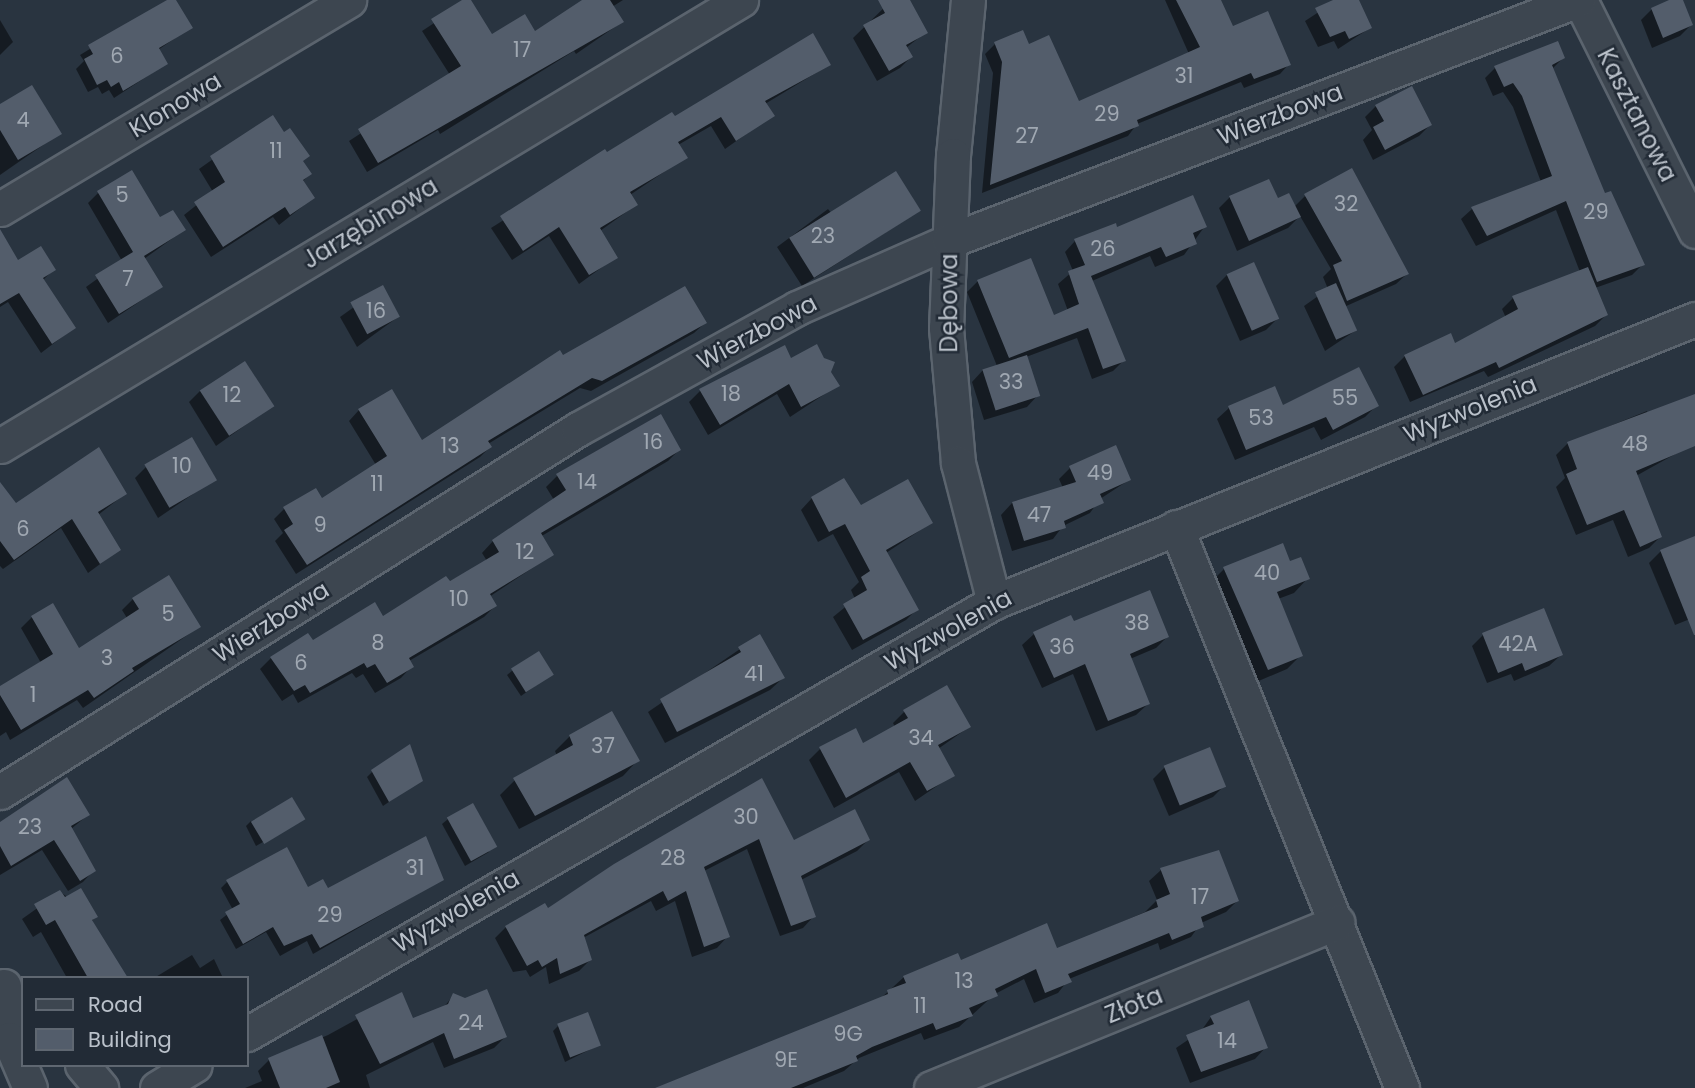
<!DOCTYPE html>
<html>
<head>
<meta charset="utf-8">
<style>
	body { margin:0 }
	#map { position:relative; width:1695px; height:1088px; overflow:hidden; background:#293440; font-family:Poppins,sans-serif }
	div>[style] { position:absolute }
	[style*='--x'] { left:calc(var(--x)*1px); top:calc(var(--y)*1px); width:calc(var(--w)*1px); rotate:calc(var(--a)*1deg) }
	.shadow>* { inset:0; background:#0007 }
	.building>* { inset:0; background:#535d6b; transform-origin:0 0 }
	.roads { filter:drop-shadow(2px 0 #5b646e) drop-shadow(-2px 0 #5b646e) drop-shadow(0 2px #5b646e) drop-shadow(0 -2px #5b646e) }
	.minor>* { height:33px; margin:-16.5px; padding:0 16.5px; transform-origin:16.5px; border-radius:16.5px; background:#3d4650 }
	span { translate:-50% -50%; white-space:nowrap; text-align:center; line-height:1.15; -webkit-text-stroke:5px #222b36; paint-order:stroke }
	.number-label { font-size:21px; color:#a0a8b2 }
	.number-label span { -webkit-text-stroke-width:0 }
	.street-label { font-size:24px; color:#bac1ca }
	.legend { position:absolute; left:21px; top:976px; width:228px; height:91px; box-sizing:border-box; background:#222b36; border:2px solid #5f6771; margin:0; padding:9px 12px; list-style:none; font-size:21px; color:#bac1ca }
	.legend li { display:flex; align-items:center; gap:14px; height:35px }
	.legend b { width:35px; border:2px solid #5f6771 }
</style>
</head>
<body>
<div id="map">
	<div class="shadow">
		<i style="clip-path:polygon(170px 0,191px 27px,158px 50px,166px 64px,114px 98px,109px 90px,102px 94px,98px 87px,88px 92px,76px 69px,84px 61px,80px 55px)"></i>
		<i style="clip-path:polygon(469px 0,492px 37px,534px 33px,585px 0,623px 0,612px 7px,622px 22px,576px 54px,574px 51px,440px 134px,438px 130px,367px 172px,349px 141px,450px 75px,422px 31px)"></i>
		<i style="clip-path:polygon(892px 0,908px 0,926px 32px,906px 48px,911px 57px,900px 68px,877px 81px,853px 38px)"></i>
		<i style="clip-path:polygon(1165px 0,1219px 0,1232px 28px,1289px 64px,1280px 74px,1244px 88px,1241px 82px,1137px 124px,1128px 136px,982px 193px,993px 73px,985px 54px,995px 44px,1022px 32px,1028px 46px,1078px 103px,1189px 54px)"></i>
		<i style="clip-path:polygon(1337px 0,1357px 0,1370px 28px,1338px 49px,1334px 41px,1318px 47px,1305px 21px)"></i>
		<i style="clip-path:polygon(1674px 0,1681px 0,1691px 25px,1680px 36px,1652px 48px,1641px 20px,1652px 9px)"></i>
		<i style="clip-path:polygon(0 20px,13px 42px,0 55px)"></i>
		<i style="clip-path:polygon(1563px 58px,1552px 69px,1604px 195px,1643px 264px,1632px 275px,1595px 288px,1606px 315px,1595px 326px,1488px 377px,1484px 371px,1410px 402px,1394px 367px,1405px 356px,1455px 346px,1506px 318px,1502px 309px,1513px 298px,1580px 272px,1556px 210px,1476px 246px,1461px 219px,1472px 209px,1541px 182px,1513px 107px,1503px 92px,1493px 96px,1485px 78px,1495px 68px)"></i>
		<i style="clip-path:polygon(829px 65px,765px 104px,772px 116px,725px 149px,711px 126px,678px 145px,686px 157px,630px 195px,636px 205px,600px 231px,616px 257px,579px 284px,549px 236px,512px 260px,491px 228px,606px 155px,674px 118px)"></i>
		<i style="clip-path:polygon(1376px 106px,1430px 125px,1419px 136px,1373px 160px,1363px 140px,1372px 130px,1365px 117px)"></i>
		<i style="clip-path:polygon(0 107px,59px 134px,0 175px)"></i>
		<i style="clip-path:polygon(272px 117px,310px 174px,302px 182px,313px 198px,279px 225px,273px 217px,211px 257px,184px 215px,213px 192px,199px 169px)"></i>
		<i style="clip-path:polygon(98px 193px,184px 230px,144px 259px,161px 287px,108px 323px,86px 287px,122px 261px,88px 203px)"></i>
		<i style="clip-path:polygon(1305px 196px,1407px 274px,1396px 284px,1344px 307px,1355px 331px,1325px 351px,1304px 306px,1328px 289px,1323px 277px,1331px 269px,1300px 216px,1288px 228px,1237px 251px,1219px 208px,1230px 197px,1277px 201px,1294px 207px)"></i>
		<i style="clip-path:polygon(828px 209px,832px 214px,919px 211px,802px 286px,777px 247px)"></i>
		<i style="clip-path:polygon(1205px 226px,1184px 255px,1155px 267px,1150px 256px,1092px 281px,1124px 360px,1113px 371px,1092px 379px,1077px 338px,1026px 357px,1038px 395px,1027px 407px,984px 420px,972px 382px,983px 370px,997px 366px,967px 292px,978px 281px,1053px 317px,1068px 311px,1058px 284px,1073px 271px,1065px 252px,1075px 241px,1116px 229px)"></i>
		<i style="clip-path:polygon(0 259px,53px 270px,42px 281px,74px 328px,41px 353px,8px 302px,0 307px)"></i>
		<i style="clip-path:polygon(1227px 275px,1277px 319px,1266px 330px,1240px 341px,1216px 286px)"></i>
		<i style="clip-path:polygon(382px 287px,398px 317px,357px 347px,340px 317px)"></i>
		<i style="clip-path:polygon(705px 323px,694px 333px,591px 391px,580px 388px,488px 444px,490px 447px,480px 457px,296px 574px,275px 541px,283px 533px,274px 519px,284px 509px,322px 501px,376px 465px,349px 421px,359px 410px,421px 443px,562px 357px)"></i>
		<i style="clip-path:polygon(791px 360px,823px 360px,837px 386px,790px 417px,777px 394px,708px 435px,689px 402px,700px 391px)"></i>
		<i style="clip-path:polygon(1275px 389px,1283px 408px,1377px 405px,1365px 417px,1321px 440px,1314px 427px,1235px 460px,1217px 419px,1229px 408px)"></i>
		<i style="clip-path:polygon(200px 391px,272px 406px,216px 446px,189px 402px)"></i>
		<i style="clip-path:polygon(1695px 398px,1695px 443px,1636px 476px,1660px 537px,1649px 548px,1628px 557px,1613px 520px,1576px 535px,1556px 487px,1565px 478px,1556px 455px,1568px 443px,1647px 411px,1648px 415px)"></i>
		<i style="clip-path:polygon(660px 417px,679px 450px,668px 461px,540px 537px,552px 555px,489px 597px,495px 606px,484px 617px,409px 661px,412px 666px,401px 678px,375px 693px,363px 674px,356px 678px,352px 673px,298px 703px,293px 694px,282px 701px,260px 669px,271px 658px,382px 618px,487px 561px,482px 553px,493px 541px,554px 500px,546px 487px,557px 476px)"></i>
		<i style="clip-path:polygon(146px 467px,215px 479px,158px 518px,135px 478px)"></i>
		<i style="clip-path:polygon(1070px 468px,1129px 480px,1100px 499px,1090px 513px,1063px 526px,1053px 539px,1012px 551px,1001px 515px,1012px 503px,1063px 488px,1059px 479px)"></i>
		<i style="clip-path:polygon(125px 494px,98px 515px,119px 550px,88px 573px,61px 528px,3px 569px,0 566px,0 495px,15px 505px)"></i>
		<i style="clip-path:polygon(812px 498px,931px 523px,886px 553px,917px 609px,906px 620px,852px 650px,833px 617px,855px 599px,851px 590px,859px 582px,833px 534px,818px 542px,801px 510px)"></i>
		<i style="clip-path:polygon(1695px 538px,1695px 617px,1675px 625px,1649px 563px,1661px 551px)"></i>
		<i style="clip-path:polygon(1289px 564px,1308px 578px,1294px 593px,1278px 599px,1301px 655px,1287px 669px,1254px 683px,1210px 583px,1224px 569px)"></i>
		<i style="clip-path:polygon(133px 599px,199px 627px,83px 708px,77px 700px,10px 740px,6px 732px,0 736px,0 688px,41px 663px,21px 628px,32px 617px,79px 651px,127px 618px,122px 610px)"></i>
		<i style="clip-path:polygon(1070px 618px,1073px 624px,1167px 637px,1156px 648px,1130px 659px,1148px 704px,1136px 715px,1096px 731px,1073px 674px,1042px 688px,1022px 645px,1034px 634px)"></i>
		<i style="clip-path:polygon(1483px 635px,1561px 655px,1549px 666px,1514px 681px,1511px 674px,1487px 683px,1472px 646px)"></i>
		<i style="clip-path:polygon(759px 636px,783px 678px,770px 690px,665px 743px,648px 712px)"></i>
		<i style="clip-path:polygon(513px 670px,552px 674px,521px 696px,507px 675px)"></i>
		<i style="clip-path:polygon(904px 712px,969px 727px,938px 749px,953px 775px,915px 801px,899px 772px,834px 808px,809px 760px,820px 749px,863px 745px,895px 727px,893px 723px)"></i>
		<i style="clip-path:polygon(570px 736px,637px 761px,623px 776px,519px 829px,500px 795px,515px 780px,557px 756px,555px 751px)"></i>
		<i style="clip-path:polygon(1165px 767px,1224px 786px,1213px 797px,1169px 816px,1153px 779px)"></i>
		<i style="clip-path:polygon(372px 772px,421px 780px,383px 806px,367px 777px)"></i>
		<i style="clip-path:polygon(762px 781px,793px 842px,868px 840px,857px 851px,801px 880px,814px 916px,803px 928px,780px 936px,747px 849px,704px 871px,728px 936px,717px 948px,692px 957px,675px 901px,656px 911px,651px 901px,583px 938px,590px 960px,579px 971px,549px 984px,546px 967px,530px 977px,526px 970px,513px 972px,495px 938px,506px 927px,548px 911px)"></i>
		<i style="clip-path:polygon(88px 815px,71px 829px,94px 870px,83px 882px,68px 891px,42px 850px,0 875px,0 823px)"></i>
		<i style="clip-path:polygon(303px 819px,256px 846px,246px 826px,251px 821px)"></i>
		<i style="clip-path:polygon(448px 819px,489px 852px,465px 866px,442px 824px)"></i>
		<i style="clip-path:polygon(1218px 852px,1237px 901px,1226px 912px,1201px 923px,1191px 937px,1160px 950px,1158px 943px,1069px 979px,1058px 993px,1034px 1003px,1024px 979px,995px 994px,959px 1027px,924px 1040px,921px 1033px,859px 1058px,844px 1071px,803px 1088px,657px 1088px,881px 998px,904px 977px,960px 963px,1056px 950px,1145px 912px,1157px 900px,1149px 881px,1161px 870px)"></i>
		<i style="clip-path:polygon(442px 880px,313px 954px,307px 941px,280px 956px,266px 932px,236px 949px,220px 920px,233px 910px,221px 888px,227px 882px,327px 891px)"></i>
		<i style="clip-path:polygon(60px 892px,96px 916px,91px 922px,126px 978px,67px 978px,41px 932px,33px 937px,22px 919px)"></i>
		<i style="clip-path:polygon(192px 955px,200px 968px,214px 959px,223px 978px,154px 978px)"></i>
		<i style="clip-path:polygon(401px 995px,412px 1021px,442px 1009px,454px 995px,505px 1037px,494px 1048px,444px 1068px,433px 1042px,366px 1075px,370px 1088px,245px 1088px,262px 1081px,258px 1071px,269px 1060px,328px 1035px)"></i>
		<i style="clip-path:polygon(1211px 1017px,1266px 1047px,1255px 1059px,1190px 1083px,1176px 1048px,1201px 1031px)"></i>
		<i style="clip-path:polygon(558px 1026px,599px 1045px,565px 1062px,553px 1031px)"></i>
	</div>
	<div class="building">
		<i style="clip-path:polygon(167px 0,176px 0,193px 28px,159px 48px,168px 64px,123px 91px,119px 82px,111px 87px,107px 80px,97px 85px,84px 59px,93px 54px,88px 45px)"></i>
		<i style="clip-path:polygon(462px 0,471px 0,492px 34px,525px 14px,535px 31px,582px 0,610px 0,624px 22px,378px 163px,358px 129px,461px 66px,431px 19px)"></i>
		<i style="clip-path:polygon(878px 0,910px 0,928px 33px,906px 45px,913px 57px,889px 71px,863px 25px,885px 13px)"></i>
		<i style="clip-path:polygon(1176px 0,1221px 0,1233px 26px,1268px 11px,1291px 65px,1254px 79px,1251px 73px,1137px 120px,1139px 126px,990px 185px,1002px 62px,994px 42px,1023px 30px,1029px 44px,1049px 35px,1079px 101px,1200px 47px)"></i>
		<i style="clip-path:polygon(1333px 0,1359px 0,1372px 28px,1349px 39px,1345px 31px,1330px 37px,1315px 8px)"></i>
		<i style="clip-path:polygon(1669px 0,1683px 0,1693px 25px,1663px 38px,1651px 8px)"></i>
		<i style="clip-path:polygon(813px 33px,831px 65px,765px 101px,775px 116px,736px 141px,721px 117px,678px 142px,688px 158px,630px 192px,638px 205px,600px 228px,618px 258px,589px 275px,559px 227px,523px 251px,500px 216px,605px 149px,607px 152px,672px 112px,675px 116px)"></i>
		<i style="clip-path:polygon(1558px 41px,1565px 58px,1552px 65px,1605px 193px,1611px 191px,1645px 265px,1597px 282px,1566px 201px,1487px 236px,1471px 207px,1552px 176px,1522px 96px,1513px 83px,1504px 87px,1494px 66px)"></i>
		<i style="clip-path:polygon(32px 85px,62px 134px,18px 160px,0 130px,0 104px)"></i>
		<i style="clip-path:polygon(1412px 86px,1432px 125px,1385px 150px,1373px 127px,1384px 121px,1375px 105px)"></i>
		<i style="clip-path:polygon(273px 115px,284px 132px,290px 128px,310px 156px,303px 161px,312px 174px,303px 180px,315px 198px,290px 215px,285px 207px,223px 247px,194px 202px,225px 182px,210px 156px)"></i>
		<i style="clip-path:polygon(1352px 168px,1409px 274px,1347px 301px,1333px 265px,1342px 261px,1304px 194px)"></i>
		<i style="clip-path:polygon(132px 170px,160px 217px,173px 210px,186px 230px,144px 256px,163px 287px,119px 314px,95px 275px,133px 252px,97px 191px)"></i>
		<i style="left:896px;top:171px;width:47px;height:126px;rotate:58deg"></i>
		<i style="clip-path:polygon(1269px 179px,1278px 198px,1289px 193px,1301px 217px,1249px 241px,1229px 196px)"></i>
		<i style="clip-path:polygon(1193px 195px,1207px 227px,1193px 233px,1197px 244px,1166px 257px,1161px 247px,1091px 276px,1126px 361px,1103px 369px,1088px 328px,1009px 358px,977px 280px,1031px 258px,1054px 315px,1079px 304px,1068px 271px,1085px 265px,1074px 239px,1116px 223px,1117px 227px)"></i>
		<i style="clip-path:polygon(0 229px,18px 260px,41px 246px,56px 270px,43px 278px,76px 328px,52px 344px,19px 293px,0 304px)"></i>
		<i style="left:1254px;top:262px;width:62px;height:30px;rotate:66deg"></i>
		<i style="clip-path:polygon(1588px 267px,1608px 315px,1499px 368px,1496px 362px,1423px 395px,1404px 355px,1451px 333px,1455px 343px,1518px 309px,1512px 296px)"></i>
		<i style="left:1336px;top:283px;width:52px;height:23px;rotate:66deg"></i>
		<i style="left:383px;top:285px;width:36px;height:37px;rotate:62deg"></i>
		<i style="clip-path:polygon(685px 286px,707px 323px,602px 381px,592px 378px,488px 441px,492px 447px,307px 565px,284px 530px,293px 524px,283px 507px,316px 488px,322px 498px,387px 456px,358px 409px,392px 389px,422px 440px,560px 350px,563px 355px)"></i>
		<i style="clip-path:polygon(817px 344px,824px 358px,835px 362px,831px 372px,840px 386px,801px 407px,789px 384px,720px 425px,699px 389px,785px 345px,791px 358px)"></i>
		<i style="left:1027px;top:355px;width:43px;height:47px;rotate:72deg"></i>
		<i style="left:245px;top:361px;width:54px;height:54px;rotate:57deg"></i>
		<i style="clip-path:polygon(1359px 367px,1379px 406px,1333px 430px,1326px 417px,1246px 450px,1228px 406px,1275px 386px,1283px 405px)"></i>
		<i style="clip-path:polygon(1695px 394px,1695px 446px,1636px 471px,1662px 537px,1640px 547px,1624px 510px,1587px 525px,1566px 474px,1577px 469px,1567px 442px)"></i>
		<i style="clip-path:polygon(661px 414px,681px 450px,541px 533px,554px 555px,490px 594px,497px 606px,409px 658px,414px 667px,387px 683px,375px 664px,367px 668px,364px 663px,310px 693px,305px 685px,294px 691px,270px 657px,308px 633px,313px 640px,375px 602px,383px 616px,446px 576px,450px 581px,499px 552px,492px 540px,566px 490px,556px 474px)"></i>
		<i style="left:192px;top:437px;width:50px;height:55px;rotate:60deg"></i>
		<i style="clip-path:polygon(1116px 445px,1131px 480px,1100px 494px,1104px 503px,1064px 521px,1066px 528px,1024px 541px,1012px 502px,1076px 482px,1069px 466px)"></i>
		<i style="clip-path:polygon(99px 447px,127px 494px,98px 512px,121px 550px,100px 564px,72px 519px,14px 560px,0 541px,0 482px,16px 503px)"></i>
		<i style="clip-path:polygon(844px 478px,861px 505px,908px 479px,933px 523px,886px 550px,919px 610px,863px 640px,843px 604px,867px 590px,861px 577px,870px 571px,845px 524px,829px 532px,811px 497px)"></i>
		<i style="clip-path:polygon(1695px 536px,1695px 635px,1694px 635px,1660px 550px)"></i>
		<i style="clip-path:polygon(1283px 543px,1290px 561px,1301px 557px,1310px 579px,1277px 592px,1303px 656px,1268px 670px,1223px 567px)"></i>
		<i style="clip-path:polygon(169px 575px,201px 627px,132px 668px,134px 671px,94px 698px,88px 690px,21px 730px,0 695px,0 686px,53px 654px,31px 616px,53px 603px,79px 648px,139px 609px,132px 598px)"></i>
		<i style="clip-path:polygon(1150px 590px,1169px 637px,1130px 654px,1150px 704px,1108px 721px,1085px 664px,1054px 678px,1033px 632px,1071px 615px,1074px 621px)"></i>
		<i style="clip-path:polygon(1544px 608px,1563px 655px,1525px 671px,1522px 663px,1498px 673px,1482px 633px)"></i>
		<i style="clip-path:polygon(760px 634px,785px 678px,677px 732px,660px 699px,741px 652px,738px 647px)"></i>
		<i style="left:539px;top:651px;width:28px;height:33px;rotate:58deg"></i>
		<i style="clip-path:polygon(947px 685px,971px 727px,938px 745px,955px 776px,927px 791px,910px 762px,846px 798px,819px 747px,856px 728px,863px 743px,908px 718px,903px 710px)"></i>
		<i style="clip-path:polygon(612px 711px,640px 761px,535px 816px,513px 778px,573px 745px,569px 735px)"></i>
		<i style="clip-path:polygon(410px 744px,423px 781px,389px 802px,371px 770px)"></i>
		<i style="left:1210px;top:747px;width:43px;height:50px;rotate:68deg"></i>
		<i style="clip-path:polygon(67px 777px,90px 815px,71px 826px,96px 871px,80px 881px,54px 840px,11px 866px,0 846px,0 822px)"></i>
		<i style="clip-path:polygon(762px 778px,794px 840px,855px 809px,870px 840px,801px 876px,816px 917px,791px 926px,759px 839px,704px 867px,730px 937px,704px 947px,686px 891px,668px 901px,663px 891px,584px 935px,592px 960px,560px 974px,557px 958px,542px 967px,538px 960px,527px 966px,505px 926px,545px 903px,548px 908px,614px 864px)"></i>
		<i style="left:292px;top:797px;width:26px;height:48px;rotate:59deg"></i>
		<i style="left:473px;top:803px;width:50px;height:30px;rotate:61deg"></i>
		<i style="clip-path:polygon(426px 836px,444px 880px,320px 948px,312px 934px,284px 946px,273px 927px,243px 944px,225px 912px,240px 904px,226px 880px,287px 847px,308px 887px,323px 879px,328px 888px)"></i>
		<i style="clip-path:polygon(1219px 850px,1239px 901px,1201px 917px,1204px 927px,1172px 940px,1169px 933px,1068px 974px,1072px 982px,1045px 993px,1036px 969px,995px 989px,998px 996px,969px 1008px,973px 1016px,936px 1030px,933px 1023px,872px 1047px,856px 1056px,858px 1061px,791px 1088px,655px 1088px,888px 994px,887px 990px,906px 983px,903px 976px,958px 953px,961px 960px,1047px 923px,1057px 948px,1158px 907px,1156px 900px,1170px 894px,1160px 868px)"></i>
		<i style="clip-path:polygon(81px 888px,98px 917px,92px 920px,128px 978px,88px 978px,55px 920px,46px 925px,34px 904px,60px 890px,65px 897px)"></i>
		<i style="clip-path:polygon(487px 989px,507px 1037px,454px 1059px,444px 1033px,380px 1064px,355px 1015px,402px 992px,413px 1018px,448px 1004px,453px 993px,465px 998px)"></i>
		<i style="clip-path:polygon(1249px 1000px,1268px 1048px,1201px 1072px,1186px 1035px,1214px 1024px,1210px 1016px)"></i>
		<i style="left:588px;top:1012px;width:36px;height:33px;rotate:69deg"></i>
		<i style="clip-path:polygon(322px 1035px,340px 1082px,326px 1088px,280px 1088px,268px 1058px)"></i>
	</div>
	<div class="roads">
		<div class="minor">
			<i style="--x:968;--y:0;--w:156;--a:95.5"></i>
			<i style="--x:953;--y:155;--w:173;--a:92.3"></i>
			<i style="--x:946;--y:328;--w:136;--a:84.9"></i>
			<i style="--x:958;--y:463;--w:144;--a:75.5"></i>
			<i style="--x:1580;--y:0;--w:258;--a:63.5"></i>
			<i style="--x:0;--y:209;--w:407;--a:-30.9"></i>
			<i style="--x:0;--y:446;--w:865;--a:-31.04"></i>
			<i style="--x:1176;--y:527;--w:605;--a:68.06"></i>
			<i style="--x:0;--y:792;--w:683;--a:-32.13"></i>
			<i style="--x:578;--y:429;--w:250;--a:-28.9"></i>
			<i style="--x:797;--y:308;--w:166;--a:-23.8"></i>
			<i style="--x:949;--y:241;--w:674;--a:-20.96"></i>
			<i style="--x:4;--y:986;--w:53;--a:84.6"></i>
			<i style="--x:9;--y:1039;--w:53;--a:66.8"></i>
			<i style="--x:247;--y:1034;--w:863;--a:-30.04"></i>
			<i style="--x:994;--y:602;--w:756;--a:-21.98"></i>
			<i style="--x:82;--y:1065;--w:30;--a:50"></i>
			<i style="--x:157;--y:1088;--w:44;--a:-31.2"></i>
			<i style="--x:931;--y:1088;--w:439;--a:-22.2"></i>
		</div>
	</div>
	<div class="number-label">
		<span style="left:522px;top:50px">17</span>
		<span style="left:117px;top:56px">6</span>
		<span style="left:1184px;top:76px">31</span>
		<span style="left:1107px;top:114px">29</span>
		<span style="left:23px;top:120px">4</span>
		<span style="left:1027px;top:136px">27</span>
		<span style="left:276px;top:151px">11</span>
		<span style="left:122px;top:195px">5</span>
		<span style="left:1346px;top:204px">32</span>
		<span style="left:1596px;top:212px">29</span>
		<span style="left:823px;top:236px">23</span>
		<span style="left:1103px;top:249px">26</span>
		<span style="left:128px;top:279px">7</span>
		<span style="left:376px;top:311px">16</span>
		<span style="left:1011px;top:382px">33</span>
		<span style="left:731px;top:394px">18</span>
		<span style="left:232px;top:395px">12</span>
		<span style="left:1345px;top:398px">55</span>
		<span style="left:1261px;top:418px">53</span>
		<span style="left:653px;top:442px">16</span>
		<span style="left:1635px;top:444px">48</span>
		<span style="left:450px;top:446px">13</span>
		<span style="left:182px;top:466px">10</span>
		<span style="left:1100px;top:473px">49</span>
		<span style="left:587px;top:482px">14</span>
		<span style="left:377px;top:484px">11</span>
		<span style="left:1039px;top:515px">47</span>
		<span style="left:320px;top:525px">9</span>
		<span style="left:23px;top:529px">6</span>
		<span style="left:525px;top:552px">12</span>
		<span style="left:1267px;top:573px">40</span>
		<span style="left:459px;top:599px">10</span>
		<span style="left:168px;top:614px">5</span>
		<span style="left:1137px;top:623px">38</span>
		<span style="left:378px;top:643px">8</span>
		<span style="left:1518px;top:644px">42A</span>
		<span style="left:1062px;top:647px">36</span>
		<span style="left:107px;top:658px">3</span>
		<span style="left:301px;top:663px">6</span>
		<span style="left:754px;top:674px">41</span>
		<span style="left:33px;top:695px">1</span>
		<span style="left:921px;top:738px">34</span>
		<span style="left:603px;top:746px">37</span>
		<span style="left:746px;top:817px">30</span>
		<span style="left:30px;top:827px">23</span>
		<span style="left:673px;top:858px">28</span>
		<span style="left:415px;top:868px">31</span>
		<span style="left:1200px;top:897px">17</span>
		<span style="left:330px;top:915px">29</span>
		<span style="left:964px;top:981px">13</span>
		<span style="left:920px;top:1006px">11</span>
		<span style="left:471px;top:1023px">24</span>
		<span style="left:848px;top:1034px">9G</span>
		<span style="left:1227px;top:1041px">14</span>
		<span style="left:786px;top:1060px">9E</span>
	</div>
	<div class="street-label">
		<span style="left:175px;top:105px;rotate:-31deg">Klonowa</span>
		<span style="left:1280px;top:114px;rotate:-21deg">Wierzbowa</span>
		<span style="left:1637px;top:115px;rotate:63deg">Kasztanowa</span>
		<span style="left:370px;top:223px;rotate:-31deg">Jarzębinowa</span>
		<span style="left:949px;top:303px;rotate:-90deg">Dębowa</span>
		<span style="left:757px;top:332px;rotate:-28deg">Wierzbowa</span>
		<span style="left:1470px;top:409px;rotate:-22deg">Wyzwolenia</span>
		<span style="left:271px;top:622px;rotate:-32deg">Wierzbowa</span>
		<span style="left:948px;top:630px;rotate:-29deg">Wyzwolenia</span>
		<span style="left:456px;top:911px;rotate:-30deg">Wyzwolenia</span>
		<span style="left:1134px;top:1005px;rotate:-22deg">Złota</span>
	</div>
	<ul class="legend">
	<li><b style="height:9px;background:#3d4650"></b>Road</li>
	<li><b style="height:19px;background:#535d6b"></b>Building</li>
	</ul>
</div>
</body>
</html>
